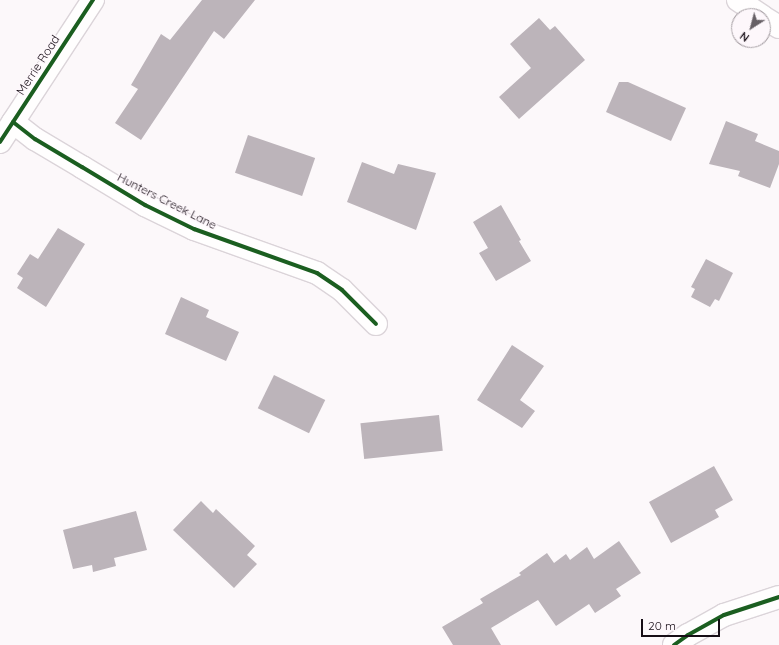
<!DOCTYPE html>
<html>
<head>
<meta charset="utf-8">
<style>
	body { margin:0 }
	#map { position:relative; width:779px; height:645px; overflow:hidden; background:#fcf8fa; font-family:Quicksand,sans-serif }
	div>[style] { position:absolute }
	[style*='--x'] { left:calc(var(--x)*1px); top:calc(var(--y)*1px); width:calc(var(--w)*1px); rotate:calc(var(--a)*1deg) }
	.building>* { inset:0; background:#bcb4ba; transform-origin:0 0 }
	.roads { filter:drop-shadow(1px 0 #dbd4d9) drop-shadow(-1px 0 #dbd4d9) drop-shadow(0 1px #dbd4d9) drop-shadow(0 -1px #dbd4d9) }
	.street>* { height:22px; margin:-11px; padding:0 11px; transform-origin:11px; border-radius:11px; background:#fffefe }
	.cycleway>* { height:4px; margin:-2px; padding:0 2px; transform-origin:2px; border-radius:2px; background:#1b5e20 }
	span { translate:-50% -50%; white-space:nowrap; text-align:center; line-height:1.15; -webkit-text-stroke:3px #fdf7fb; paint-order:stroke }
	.street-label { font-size:12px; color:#170e16 }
	.north { position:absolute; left:731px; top:8px; width:40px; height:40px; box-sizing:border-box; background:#fdf7fb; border:1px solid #a19a9f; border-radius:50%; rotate:216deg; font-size:11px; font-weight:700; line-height:16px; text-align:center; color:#170e16 }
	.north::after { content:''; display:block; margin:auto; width:14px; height:18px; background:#676066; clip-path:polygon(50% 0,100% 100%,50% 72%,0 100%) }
	.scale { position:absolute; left:641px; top:619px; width:79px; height:18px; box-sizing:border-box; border:2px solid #170e16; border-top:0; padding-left:5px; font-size:12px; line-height:14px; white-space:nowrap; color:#170e16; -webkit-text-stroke:3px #fdf7fb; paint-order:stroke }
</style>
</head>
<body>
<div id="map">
	<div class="building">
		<i style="clip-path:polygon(202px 0,255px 0,224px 39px,214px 31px,141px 140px,115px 123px,138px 89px,131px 85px,161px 34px,170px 40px)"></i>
		<i style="clip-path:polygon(539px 18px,550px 30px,555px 26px,585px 60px,519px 119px,499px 97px,531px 68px,510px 44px)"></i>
		<i style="clip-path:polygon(619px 82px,628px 82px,686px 108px,671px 141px,606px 112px)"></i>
		<i style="clip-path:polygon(726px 121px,758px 134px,755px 141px,779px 151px,779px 164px,770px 188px,738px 176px,740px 171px,709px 164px)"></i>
		<i style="left:248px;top:135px;width:71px;height:40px;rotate:19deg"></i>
		<i style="clip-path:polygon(362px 162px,394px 174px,398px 164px,436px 173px,416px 230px,347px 202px)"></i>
		<i style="clip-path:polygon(501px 205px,521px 240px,519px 241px,531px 261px,496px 281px,479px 253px,488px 248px,473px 222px)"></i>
		<i style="clip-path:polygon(58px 228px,85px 244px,46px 307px,17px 288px,23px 278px,17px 274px,30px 254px,38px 259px)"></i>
		<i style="clip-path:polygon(706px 259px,733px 273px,719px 301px,715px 299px,710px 307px,691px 297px,695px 289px,691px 287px)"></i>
		<i style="clip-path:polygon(181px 297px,209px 310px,206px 317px,239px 332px,226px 361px,165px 334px)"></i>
		<i style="clip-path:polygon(512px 345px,544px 366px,520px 400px,535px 411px,522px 428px,477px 400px)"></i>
		<i style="left:274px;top:375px;width:57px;height:37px;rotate:26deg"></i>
		<i style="left:439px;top:415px;width:36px;height:79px;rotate:84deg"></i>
		<i style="clip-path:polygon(714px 466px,733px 500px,715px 510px,719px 517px,671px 543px,649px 502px)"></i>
		<i style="clip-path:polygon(201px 501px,213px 513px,216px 509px,255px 546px,247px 555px,257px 564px,234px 588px,173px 530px)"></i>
		<i style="clip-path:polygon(136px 511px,147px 550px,114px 558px,116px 566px,93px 572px,92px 565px,73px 569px,63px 530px)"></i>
		<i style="clip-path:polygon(619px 541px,641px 573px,616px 589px,621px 596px,595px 613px,589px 604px,556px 626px,538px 600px,491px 628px,501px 645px,453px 645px,442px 627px,483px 603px,480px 599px,521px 575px,519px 573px,547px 553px,554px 563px,566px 554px,570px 560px,587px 547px,594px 559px)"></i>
	</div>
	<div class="roads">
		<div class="street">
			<i style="--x:738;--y:0;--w:29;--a:34"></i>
			<i style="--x:763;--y:17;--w:19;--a:32"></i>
			<i style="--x:13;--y:122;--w:28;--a:38"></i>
			<i style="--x:35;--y:139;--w:55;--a:30.8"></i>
			<i style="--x:82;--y:167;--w:74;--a:31.1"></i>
			<i style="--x:145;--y:205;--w:55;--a:26.1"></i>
			<i style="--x:194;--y:229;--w:131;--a:19.7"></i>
			<i style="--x:317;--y:273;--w:30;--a:34"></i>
			<i style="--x:342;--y:290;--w:48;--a:45"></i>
			<i style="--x:0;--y:142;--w:170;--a:-56.8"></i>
			<i style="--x:674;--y:645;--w:17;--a:-36"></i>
			<i style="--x:688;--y:635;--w:41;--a:-29.1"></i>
			<i style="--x:724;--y:615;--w:58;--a:-18.1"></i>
		</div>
	</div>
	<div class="cycleway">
		<i style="--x:13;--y:122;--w:28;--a:38"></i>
		<i style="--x:35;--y:139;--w:55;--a:30.8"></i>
		<i style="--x:82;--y:167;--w:74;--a:31.1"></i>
		<i style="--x:145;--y:205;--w:55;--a:26.1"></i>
		<i style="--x:194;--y:229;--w:131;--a:19.7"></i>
		<i style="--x:317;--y:273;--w:30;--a:34"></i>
		<i style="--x:342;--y:290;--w:48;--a:45"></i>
		<i style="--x:0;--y:142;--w:170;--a:-56.8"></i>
		<i style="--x:674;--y:645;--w:17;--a:-36"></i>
		<i style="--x:688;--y:635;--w:41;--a:-29.1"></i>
		<i style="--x:724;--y:615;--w:58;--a:-18.1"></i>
	</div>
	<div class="street-label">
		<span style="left:38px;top:65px;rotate:-57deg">Merrie Road</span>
		<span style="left:167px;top:201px;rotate:27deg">Hunters Creek Lane</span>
	</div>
	<div class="north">N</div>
	<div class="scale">20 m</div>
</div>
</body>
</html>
